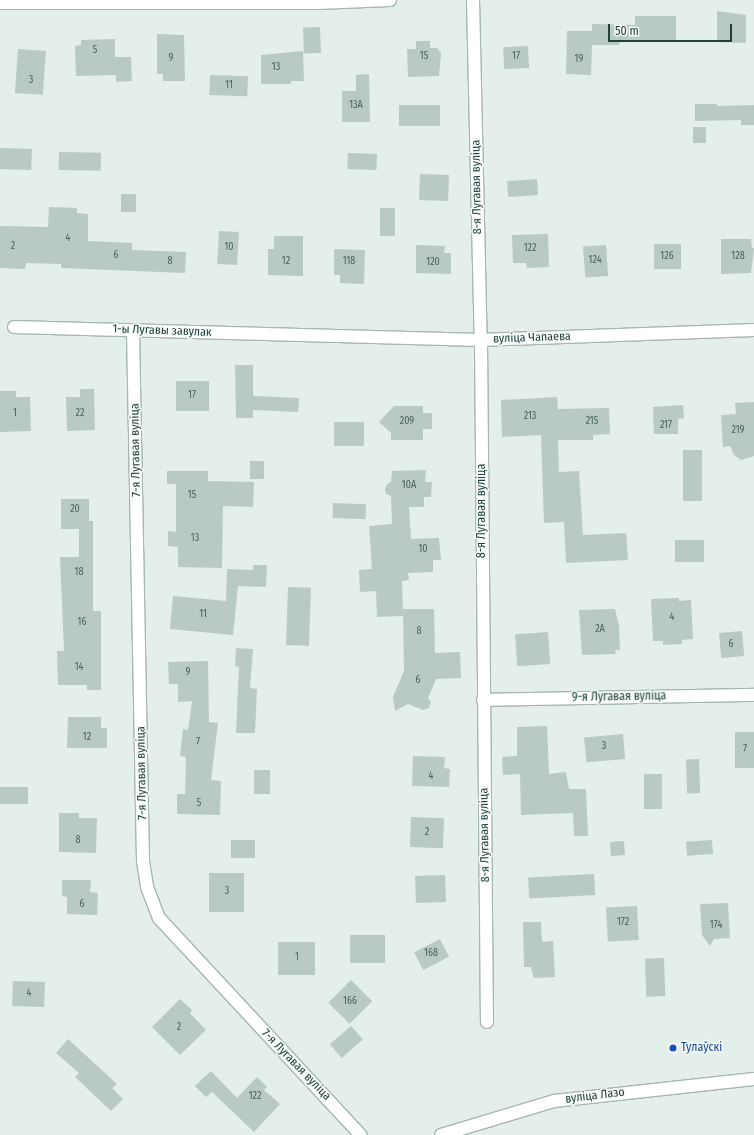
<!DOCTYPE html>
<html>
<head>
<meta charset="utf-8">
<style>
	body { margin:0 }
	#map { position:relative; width:754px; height:1135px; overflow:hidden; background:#e4eeeb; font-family:"Fira Sans Condensed",sans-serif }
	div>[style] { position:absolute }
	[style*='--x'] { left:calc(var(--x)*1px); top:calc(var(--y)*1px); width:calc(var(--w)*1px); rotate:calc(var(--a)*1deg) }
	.building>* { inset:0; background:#b9c9c4; transform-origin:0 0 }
	.roads { filter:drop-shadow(1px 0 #a6b7b3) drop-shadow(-1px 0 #a6b7b3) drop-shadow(0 1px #a6b7b3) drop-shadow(0 -1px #a6b7b3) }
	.minor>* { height:12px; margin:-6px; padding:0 6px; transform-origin:6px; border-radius:6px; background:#fff }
	.dots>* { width:11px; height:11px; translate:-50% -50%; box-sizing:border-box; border:2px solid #f5faf8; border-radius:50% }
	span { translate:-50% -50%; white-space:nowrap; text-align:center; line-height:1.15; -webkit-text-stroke:3px #f5faf8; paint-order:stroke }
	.number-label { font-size:10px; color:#48635f }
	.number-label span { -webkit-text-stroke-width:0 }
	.street-label { font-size:12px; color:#22413d }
	.transit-label { font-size:12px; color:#164399 }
	.left { translate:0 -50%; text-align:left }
	.scale { position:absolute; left:608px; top:24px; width:124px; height:18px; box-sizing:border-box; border:2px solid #22413d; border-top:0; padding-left:5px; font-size:12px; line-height:14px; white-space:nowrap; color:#22413d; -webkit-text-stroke:3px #f5faf8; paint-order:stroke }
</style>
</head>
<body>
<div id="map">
	<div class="building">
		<i style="clip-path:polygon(717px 11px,746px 15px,746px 43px,717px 42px)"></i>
		<i style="clip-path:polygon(635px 16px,676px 16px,676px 41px,620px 41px,619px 45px,592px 45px,591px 75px,566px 74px,567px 31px,592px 31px,592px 24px,635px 25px)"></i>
		<i style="left:320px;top:27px;width:26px;height:17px;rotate:88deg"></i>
		<i style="clip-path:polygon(157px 34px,184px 35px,185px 81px,163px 81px,163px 74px,157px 74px)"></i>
		<i style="clip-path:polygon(115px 39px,115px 57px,131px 57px,132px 81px,116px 82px,116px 75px,76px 76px,75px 46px,81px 45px,81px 40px)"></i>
		<i style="clip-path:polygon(416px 41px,430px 41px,430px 48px,437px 48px,441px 53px,439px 76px,408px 77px,407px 49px,416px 49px)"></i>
		<i style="left:528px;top:46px;width:22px;height:25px;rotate:87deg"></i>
		<i style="left:18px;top:49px;width:28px;height:44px;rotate:4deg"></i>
		<i style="clip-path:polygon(303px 51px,304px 81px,291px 81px,291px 84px,261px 84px,261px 55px)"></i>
		<i style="clip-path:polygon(369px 74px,370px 122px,342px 122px,342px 91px,356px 91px,356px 75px)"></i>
		<i style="left:210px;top:75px;width:38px;height:20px;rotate:2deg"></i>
		<i style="clip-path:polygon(695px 104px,717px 104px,717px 106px,754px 105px,754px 125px,741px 125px,741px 120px,695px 121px)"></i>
		<i style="left:440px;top:105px;width:21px;height:41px;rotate:90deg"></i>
		<i style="left:693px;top:127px;width:13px;height:16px"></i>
		<i style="left:0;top:148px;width:32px;height:21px;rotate:2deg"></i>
		<i style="left:59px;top:152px;width:42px;height:18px;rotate:1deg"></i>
		<i style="left:348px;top:153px;width:29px;height:16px;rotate:2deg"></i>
		<i style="left:420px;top:174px;width:29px;height:26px;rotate:2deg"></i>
		<i style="left:537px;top:179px;width:16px;height:30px;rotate:86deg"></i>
		<i style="left:121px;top:194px;width:15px;height:18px"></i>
		<i style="clip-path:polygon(49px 207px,77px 208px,77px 213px,88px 214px,88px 241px,132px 243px,132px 250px,186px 252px,185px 273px,61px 268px,61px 264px,26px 263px,25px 269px,0 268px,0 226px,48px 227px)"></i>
		<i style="left:380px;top:208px;width:15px;height:28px"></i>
		<i style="left:219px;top:231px;width:20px;height:33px;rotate:3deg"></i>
		<i style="clip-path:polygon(548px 234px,549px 267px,527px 268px,526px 263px,513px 263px,512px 235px)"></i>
		<i style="clip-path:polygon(274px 236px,303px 236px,303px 276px,268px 275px,268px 249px,274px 249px)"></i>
		<i style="clip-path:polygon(721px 239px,751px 239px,752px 248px,754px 248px,751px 273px,721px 274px)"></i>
		<i style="left:654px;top:244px;width:27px;height:25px"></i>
		<i style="clip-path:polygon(416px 245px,445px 246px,444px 253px,451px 253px,451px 274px,416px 273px)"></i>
		<i style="left:606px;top:245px;width:31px;height:23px;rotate:86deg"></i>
		<i style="clip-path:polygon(334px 249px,365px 250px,364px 284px,340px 283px,340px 275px,334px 275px)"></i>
		<i style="clip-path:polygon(235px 365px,253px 365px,253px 396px,299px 398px,298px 412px,253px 410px,253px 418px,236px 418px)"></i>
		<i style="left:176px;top:381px;width:33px;height:30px"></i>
		<i style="clip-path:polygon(80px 389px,94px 389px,95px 430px,67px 431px,66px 397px,80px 397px)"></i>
		<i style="clip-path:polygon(0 391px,16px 391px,16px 397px,30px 397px,31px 431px,0 432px)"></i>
		<i style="clip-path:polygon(557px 397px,558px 409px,609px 408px,610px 434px,593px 435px,593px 440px,558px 440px,559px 472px,579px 471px,583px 535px,626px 533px,628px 560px,566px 563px,564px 522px,544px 523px,541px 435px,502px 437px,501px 400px)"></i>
		<i style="clip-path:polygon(754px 402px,754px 456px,741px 460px,734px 455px,730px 446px,723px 447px,721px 415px,736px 414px,735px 403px)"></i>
		<i style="clip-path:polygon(683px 405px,684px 418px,678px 419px,678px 434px,654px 434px,653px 407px)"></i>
		<i style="clip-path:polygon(394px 406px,423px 406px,423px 413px,432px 413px,432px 429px,423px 429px,423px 440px,391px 440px,391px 433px,379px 422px)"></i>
		<i style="left:334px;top:422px;width:30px;height:24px"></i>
		<i style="left:683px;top:450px;width:19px;height:51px"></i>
		<i style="left:250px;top:461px;width:14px;height:18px"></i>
		<i style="clip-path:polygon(426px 470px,425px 482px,432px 482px,431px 497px,424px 497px,424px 507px,409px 507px,411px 539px,439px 538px,441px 560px,433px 560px,433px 572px,408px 573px,409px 580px,402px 581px,403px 616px,377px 617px,376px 591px,360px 592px,359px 570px,372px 569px,369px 526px,392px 524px,391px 496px,386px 494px,385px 489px,387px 484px,391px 482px,392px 471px)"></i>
		<i style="clip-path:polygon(167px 471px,208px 471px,208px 481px,254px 482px,253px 507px,223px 506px,222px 568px,178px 567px,178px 547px,168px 546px,168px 531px,176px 532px,176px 484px,167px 484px)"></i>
		<i style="clip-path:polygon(61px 499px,89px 499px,89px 521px,93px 521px,93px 611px,101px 611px,101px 690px,87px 690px,87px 685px,58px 685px,57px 651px,64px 651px,60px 557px,79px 557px,79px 529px,61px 529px)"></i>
		<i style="left:333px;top:503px;width:33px;height:15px;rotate:2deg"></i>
		<i style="left:675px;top:540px;width:29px;height:22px"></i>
		<i style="clip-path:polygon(253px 565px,267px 565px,266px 587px,238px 586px,233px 635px,170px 629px,173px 596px,226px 601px,227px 569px,253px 570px)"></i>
		<i style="left:288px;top:587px;width:23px;height:58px;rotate:2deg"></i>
		<i style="clip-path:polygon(679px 598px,679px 601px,691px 600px,693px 639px,682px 640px,682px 644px,663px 645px,663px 641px,653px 641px,651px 599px)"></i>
		<i style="clip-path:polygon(403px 609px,434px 609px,435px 653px,460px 652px,461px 678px,436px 679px,428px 698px,431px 702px,429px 708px,423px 710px,408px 704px,395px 711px,393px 697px,404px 671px)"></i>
		<i style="clip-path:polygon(615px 609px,619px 626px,620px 650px,615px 650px,616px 654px,582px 655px,579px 610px)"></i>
		<i style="left:742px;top:631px;width:25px;height:23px;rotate:85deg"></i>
		<i style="left:548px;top:632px;width:32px;height:33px;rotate:86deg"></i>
		<i style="clip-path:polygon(236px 648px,253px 649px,250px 688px,257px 689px,255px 733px,236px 733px,239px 667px,235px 666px)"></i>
		<i style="clip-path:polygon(208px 661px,209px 722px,218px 723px,211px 780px,221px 781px,220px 815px,177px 814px,177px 794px,185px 794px,186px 757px,180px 756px,183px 729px,188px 730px,192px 701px,178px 702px,178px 684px,169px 684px,168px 662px)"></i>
		<i style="clip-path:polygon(68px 717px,101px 717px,101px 728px,107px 728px,107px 748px,67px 748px)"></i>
		<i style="clip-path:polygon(547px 726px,549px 774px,566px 772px,569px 789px,586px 789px,588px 836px,574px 836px,573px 813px,521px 815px,520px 774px,503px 775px,502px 757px,517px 756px,517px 727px)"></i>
		<i style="left:735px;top:732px;width:19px;height:36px"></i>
		<i style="left:623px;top:734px;width:25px;height:39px;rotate:85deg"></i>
		<i style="clip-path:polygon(413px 756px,445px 757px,444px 768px,450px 769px,449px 787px,412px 786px)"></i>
		<i style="left:699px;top:759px;width:34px;height:13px;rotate:88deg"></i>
		<i style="left:254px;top:770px;width:16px;height:24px"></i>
		<i style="left:644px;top:774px;width:18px;height:35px"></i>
		<i style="left:0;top:787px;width:28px;height:17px"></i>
		<i style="clip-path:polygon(59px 813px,79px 813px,79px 818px,97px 818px,96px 853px,59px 852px)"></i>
		<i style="left:411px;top:817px;width:33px;height:30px;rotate:2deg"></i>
		<i style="left:255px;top:840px;width:18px;height:24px;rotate:90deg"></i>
		<i style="left:712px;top:840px;width:14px;height:26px;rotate:86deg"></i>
		<i style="left:624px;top:841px;width:14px;height:14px;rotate:86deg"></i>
		<i style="left:209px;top:873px;width:35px;height:39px"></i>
		<i style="left:594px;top:874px;width:21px;height:66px;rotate:87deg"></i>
		<i style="left:445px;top:875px;width:27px;height:30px;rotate:88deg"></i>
		<i style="clip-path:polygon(62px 880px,91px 880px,90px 892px,98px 893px,97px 915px,67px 914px,67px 897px,62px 896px)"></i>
		<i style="clip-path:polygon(728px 903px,730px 938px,714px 939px,710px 946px,702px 935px,700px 904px)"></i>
		<i style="left:637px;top:906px;width:34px;height:31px;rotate:87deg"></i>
		<i style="clip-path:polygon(523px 922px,541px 922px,542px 942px,553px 941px,555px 977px,534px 978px,531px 967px,524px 967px)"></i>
		<i style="left:350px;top:935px;width:35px;height:28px"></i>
		<i style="left:440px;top:939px;width:20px;height:29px;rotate:63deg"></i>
		<i style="left:278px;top:942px;width:37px;height:33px"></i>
		<i style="left:664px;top:958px;width:38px;height:19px;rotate:88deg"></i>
		<i style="left:351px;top:980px;width:30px;height:32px;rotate:45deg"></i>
		<i style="left:13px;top:981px;width:32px;height:25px;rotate:2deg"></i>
		<i style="clip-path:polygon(180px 999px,192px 1010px,190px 1013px,206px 1030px,180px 1055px,152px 1027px)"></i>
		<i style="left:351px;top:1026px;width:18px;height:28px;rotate:49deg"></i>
		<i style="clip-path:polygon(68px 1039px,117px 1084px,112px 1088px,123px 1099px,111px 1111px,75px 1077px,79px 1073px,56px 1053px)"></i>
		<i style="clip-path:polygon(211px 1071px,237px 1098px,257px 1077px,267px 1087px,264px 1090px,280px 1104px,254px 1132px,212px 1092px,206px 1097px,195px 1086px)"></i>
	</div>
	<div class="roads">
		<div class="minor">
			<i style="--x:473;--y:0;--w:340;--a:88.7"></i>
			<i style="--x:481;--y:340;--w:682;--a:89.5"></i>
			<i style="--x:0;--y:3;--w:318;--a:0"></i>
			<i style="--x:318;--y:3;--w:72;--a:-2.4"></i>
			<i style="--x:14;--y:327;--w:467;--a:1.6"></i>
			<i style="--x:481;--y:340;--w:273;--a:-2.1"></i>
			<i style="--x:133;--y:330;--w:531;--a:88.92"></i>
			<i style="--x:143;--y:861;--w:26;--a:81"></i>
			<i style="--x:147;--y:887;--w:33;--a:69"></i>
			<i style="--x:159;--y:918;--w:296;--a:47.1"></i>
			<i style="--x:483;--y:700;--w:271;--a:-1.1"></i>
			<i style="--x:441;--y:1135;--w:118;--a:-16.7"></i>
			<i style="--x:554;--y:1101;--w:201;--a:-6.3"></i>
		</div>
	</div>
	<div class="dots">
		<i style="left:673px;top:1048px;background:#1a4fb4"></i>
	</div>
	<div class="number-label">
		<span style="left:95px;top:51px">5</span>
		<span style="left:424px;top:57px">15</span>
		<span style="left:516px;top:57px">17</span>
		<span style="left:171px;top:59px">9</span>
		<span style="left:579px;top:60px">19</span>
		<span style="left:276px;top:68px">13</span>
		<span style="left:31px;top:81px">3</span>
		<span style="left:229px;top:86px">11</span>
		<span style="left:356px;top:106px">13А</span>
		<span style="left:68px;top:239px">4</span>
		<span style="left:13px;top:247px">2</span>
		<span style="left:229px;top:248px">10</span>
		<span style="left:530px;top:249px">122</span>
		<span style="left:116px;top:256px">6</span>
		<span style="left:667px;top:257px">126</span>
		<span style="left:738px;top:257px">128</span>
		<span style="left:595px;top:261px">124</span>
		<span style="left:170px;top:262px">8</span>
		<span style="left:286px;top:262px">12</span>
		<span style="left:349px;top:262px">118</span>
		<span style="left:433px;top:263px">120</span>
		<span style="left:192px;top:396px">17</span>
		<span style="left:15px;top:414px">1</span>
		<span style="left:80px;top:414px">22</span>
		<span style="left:530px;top:417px">213</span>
		<span style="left:407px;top:422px">209</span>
		<span style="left:592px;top:422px">215</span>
		<span style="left:666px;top:426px">217</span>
		<span style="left:738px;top:431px">219</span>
		<span style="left:409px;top:486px">10А</span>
		<span style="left:192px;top:496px">15</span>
		<span style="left:75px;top:510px">20</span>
		<span style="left:195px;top:539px">13</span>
		<span style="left:423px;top:550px">10</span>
		<span style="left:79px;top:573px">18</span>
		<span style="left:203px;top:615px">11</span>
		<span style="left:672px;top:618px">4</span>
		<span style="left:82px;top:623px">16</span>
		<span style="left:600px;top:630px">2А</span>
		<span style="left:419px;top:632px">8</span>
		<span style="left:731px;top:645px">6</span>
		<span style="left:79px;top:668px">14</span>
		<span style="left:188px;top:673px">9</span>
		<span style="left:418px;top:681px">6</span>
		<span style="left:87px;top:738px">12</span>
		<span style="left:198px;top:743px">7</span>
		<span style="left:604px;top:747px">3</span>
		<span style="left:745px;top:750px">7</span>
		<span style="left:431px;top:777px">4</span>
		<span style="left:199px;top:804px">5</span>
		<span style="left:427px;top:833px">2</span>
		<span style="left:78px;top:841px">8</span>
		<span style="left:227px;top:892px">3</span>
		<span style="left:82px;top:905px">6</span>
		<span style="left:623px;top:923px">172</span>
		<span style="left:716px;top:926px">174</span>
		<span style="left:431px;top:954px">168</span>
		<span style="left:297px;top:958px">1</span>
		<span style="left:29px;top:994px">4</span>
		<span style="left:350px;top:1002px">166</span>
		<span style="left:179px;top:1028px">2</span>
		<span style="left:255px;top:1097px">122</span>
	</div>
	<div class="street-label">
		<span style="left:477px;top:187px;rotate:-91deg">8-я Лугавая вуліца</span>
		<span style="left:162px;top:331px;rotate:2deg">1-ы Лугавы завулак</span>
		<span style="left:532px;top:338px;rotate:-2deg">вуліца Чапаева</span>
		<span style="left:136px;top:450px;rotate:-91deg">7-я Лугавая вуліца</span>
		<span style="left:482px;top:511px;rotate:-90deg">8-я Лугавая вуліца</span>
		<span style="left:619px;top:697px;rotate:-1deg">9-я Лугавая вуліца</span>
		<span style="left:142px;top:773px;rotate:-91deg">7-я Лугавая вуліца</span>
		<span style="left:485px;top:835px;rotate:-91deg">8-я Лугавая вуліца</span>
		<span style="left:296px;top:1065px;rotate:46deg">7-я Лугавая вуліца</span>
		<span style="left:595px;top:1096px;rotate:-7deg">вуліца Лазо</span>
	</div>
	<div class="transit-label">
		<span class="left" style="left:681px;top:1048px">Тулаўскі</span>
	</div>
	<div class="scale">50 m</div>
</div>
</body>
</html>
